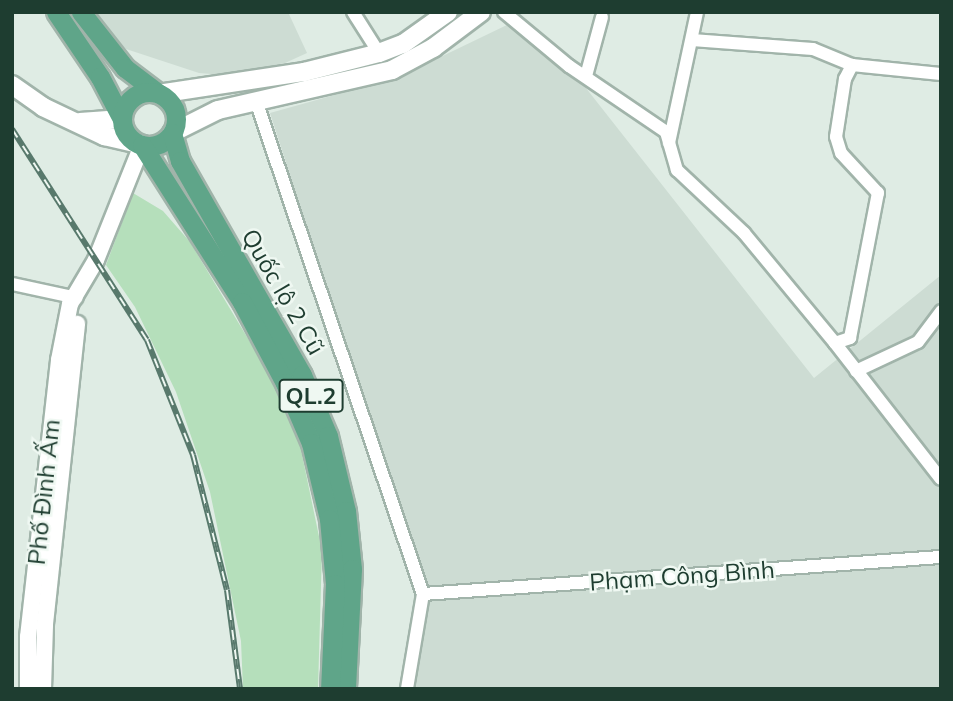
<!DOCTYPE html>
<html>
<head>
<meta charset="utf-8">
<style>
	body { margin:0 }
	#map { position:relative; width:953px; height:701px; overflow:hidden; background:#dfece4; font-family:Mulish,sans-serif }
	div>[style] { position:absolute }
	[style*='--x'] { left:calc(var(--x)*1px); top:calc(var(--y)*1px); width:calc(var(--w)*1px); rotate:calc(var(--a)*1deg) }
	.built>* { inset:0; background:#cddcd3 }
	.green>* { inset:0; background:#b5dfbb }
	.roads { filter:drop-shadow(2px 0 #a1b4aa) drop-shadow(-2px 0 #a1b4aa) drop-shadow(0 2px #a1b4aa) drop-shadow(0 -2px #a1b4aa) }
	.minor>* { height:12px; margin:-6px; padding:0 6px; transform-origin:6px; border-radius:6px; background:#fff }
	.tertiary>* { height:16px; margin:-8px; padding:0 8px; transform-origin:8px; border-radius:8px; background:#fff }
	.secondary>* { height:18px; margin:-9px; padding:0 9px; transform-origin:9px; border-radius:9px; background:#fff }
	.primary>* { height:19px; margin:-9.5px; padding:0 9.5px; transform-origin:9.5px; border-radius:9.5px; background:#5fa589 }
	.primary>.ring { margin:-9.5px; padding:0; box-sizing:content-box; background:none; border:19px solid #5fa589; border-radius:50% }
	.rail>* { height:6px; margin-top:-3px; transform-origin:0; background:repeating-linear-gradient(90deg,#eff8f2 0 10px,#58796c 0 20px); box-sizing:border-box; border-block:2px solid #58796c }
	span { translate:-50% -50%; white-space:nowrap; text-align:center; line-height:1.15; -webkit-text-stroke:5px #eff8f2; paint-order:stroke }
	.shield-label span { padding:2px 5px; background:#eff8f2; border:2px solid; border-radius:5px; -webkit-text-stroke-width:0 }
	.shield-label { font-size:23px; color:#1e3d30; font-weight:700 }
	.street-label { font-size:24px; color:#1e3d30 }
	.frame { position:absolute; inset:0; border:14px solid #1e3d30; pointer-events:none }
</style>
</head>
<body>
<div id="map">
	<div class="built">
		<i style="clip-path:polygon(92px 12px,288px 12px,307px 53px,285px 63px,223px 75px,199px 73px,126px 49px)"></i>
		<i style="clip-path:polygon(511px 23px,582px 83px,814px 378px,941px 275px,941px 689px,414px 689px,426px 597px,270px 113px,399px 77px)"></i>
	</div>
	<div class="green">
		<i style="clip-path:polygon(133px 193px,163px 211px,190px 242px,268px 372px,300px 445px,322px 551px,318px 689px,243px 689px,241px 641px,210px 492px,176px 392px,135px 307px,106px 265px)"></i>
	</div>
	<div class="roads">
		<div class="minor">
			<i style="--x:353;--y:12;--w:49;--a:57.6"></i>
			<i style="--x:504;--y:12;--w:85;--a:39.7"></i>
			<i style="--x:569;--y:66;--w:117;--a:34.2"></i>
			<i style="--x:666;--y:132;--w:40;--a:74"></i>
			<i style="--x:677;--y:170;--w:92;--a:43.2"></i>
			<i style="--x:744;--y:233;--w:143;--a:50.4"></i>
			<i style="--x:835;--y:343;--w:16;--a:-18"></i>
			<i style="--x:850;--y:338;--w:148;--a:-79.1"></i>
			<i style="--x:878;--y:193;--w:54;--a:-132.8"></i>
			<i style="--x:841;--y:153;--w:17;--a:-107"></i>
			<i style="--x:836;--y:137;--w:59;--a:-81.2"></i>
			<i style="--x:845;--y:79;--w:16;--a:-63"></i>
			<i style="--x:692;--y:40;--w:121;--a:4.3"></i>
			<i style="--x:813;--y:49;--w:42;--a:22.3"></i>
			<i style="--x:852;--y:65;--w:89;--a:5.8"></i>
			<i style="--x:586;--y:76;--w:61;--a:-74.8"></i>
			<i style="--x:256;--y:101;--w:521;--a:71.29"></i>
			<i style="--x:423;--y:594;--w:96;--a:99.6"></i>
			<i style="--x:669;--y:143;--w:134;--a:-77.9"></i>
			<i style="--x:12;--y:284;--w:66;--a:12.2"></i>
			<i style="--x:835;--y:343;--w:172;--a:52.1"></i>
			<i style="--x:856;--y:371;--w:68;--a:-25.1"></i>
			<i style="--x:918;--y:342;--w:39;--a:-53"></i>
			<i style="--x:423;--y:594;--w:519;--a:-4.09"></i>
		</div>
		<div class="tertiary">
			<i style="--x:28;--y:689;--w:52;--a:-90"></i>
			<i style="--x:28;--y:637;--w:279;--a:-83.6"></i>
			<i style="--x:59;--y:360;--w:57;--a:-78.9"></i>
			<i style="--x:70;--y:304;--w:51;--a:-59.4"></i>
			<i style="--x:96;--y:260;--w:124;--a:-68.2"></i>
			<i style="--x:43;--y:689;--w:65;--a:-88.2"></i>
			<i style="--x:45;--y:624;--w:302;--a:-83.9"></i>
		</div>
		<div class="secondary">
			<i style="--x:12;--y:85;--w:38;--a:35"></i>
			<i style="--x:43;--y:107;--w:68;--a:25.4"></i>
			<i style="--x:104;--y:136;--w:39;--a:13"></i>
			<i style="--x:158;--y:94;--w:148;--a:-8.6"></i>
			<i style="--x:304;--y:72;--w:77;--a:-14.2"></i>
			<i style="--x:379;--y:53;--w:26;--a:-21"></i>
			<i style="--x:403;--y:44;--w:55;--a:-35.4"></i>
			<i style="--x:80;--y:122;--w:42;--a:-4.1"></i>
			<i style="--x:172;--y:133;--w:51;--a:-26.6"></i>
			<i style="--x:218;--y:110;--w:179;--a:-12.9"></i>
			<i style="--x:392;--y:70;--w:47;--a:-28.2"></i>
			<i style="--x:433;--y:48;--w:60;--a:-36.9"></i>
		</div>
		<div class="primary">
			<i style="--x:56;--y:12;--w:78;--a:55.9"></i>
			<i style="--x:100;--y:77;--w:47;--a:62.4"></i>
			<i style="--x:81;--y:12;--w:71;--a:51.8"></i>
			<i style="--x:125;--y:68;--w:41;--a:37.1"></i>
			<i class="ring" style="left:122px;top:92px;width:35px;height:35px"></i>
			<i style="--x:172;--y:133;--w:29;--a:74"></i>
			<i style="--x:180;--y:161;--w:246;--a:60.3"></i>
			<i style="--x:302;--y:375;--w:66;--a:66.9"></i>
			<i style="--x:328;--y:436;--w:77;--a:76.5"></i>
			<i style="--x:346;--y:511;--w:58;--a:84.1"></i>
			<i style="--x:352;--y:569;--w:120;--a:92.9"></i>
			<i style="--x:142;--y:145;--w:186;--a:57.5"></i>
			<i style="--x:242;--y:302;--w:92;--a:62"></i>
			<i style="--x:285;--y:383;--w:65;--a:66.6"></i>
			<i style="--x:311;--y:443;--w:78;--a:76.7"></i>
			<i style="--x:329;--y:519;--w:65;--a:84.7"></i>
			<i style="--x:335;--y:584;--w:105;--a:92.7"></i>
		</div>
	</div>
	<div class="rail">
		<i style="--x:12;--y:129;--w:250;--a:57.4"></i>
		<i style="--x:147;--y:340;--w:124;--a:68.2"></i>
		<i style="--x:193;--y:455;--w:139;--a:75.9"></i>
		<i style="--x:227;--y:590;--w:100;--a:82.5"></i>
	</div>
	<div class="shield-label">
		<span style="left:311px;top:396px">QL.2</span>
	</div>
	<div class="street-label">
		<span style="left:283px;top:292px;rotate:60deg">Quốc lộ 2 Cũ</span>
		<span style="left:44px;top:492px;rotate:-84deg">Phố Đình Ấm</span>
		<span style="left:682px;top:576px;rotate:-4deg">Phạm Công Bình</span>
	</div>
	<div class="frame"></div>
</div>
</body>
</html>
